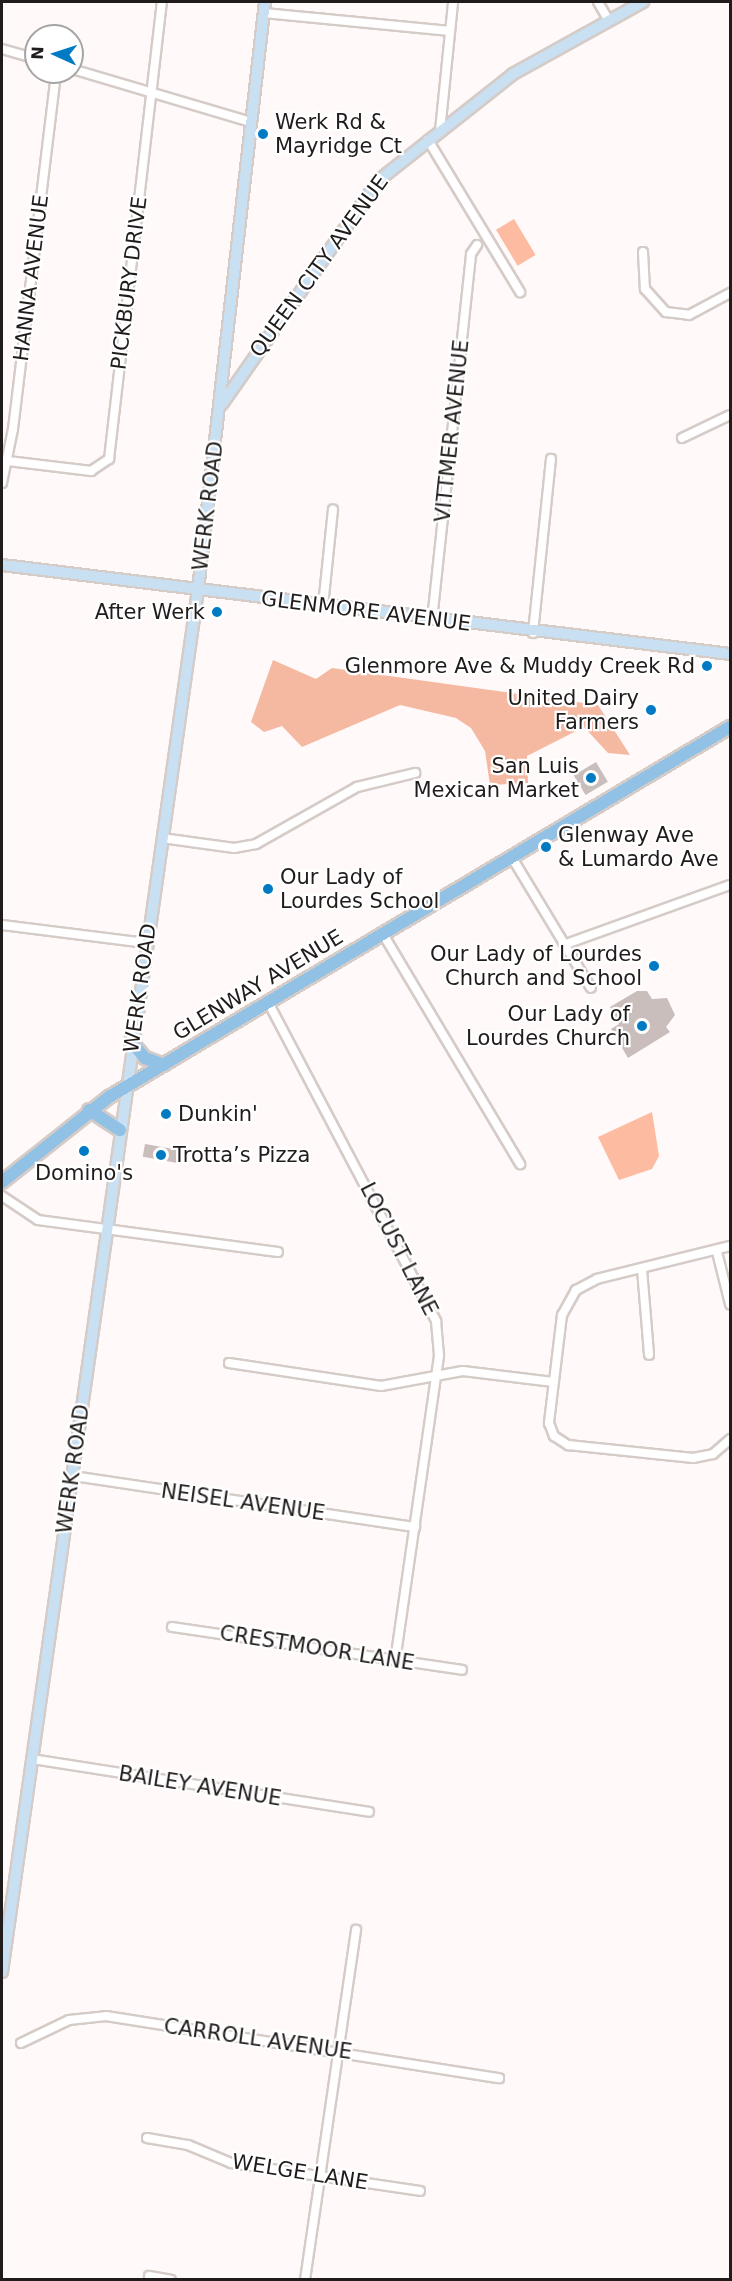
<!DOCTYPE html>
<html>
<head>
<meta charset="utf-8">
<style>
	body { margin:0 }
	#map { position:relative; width:732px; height:2281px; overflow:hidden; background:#fffaf9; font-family:"DejaVu Sans",sans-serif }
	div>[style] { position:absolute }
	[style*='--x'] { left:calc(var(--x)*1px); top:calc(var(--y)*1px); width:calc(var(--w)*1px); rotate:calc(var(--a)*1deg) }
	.green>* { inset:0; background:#fdbba2; transform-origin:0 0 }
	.forest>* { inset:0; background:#f5b8a1 }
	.building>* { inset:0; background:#c9bebb; transform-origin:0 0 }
	.roads { filter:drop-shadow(2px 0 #d5cbc7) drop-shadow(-2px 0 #d5cbc7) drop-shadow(0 2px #d5cbc7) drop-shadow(0 -2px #d5cbc7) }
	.street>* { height:8px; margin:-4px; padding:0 4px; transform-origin:4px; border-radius:4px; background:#fff }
	.secondary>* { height:10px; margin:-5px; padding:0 5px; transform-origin:5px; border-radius:5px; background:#c9e0f3 }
	.primary>* { height:12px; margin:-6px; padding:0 6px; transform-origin:6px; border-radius:6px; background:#92c1e6 }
	.dots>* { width:16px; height:16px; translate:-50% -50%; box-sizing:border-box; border:3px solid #fff; border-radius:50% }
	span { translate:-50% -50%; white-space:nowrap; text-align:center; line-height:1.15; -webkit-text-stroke:4.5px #fff; paint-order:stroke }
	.poi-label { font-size:21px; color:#201c1b }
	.left { translate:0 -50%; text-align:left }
	.right { translate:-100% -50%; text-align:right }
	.street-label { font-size:21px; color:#201c1b }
	.frame { position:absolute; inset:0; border:3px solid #201c1b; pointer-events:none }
	.north { position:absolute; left:24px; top:24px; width:60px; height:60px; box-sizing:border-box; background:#fff; border:2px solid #a6a4a4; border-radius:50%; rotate:273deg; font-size:16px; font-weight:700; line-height:24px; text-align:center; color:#201c1b }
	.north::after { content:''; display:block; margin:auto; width:21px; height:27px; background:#007ac3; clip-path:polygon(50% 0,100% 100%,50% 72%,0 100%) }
</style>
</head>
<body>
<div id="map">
	<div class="green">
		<i style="left:514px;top:219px;width:42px;height:21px;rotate:59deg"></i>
		<i style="clip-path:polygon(652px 1112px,659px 1156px,652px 1169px,619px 1180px,598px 1137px)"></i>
	</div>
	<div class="forest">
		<i style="clip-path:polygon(273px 660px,316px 679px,332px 668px,598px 705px,630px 755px,608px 753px,584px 727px,527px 756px,528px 783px,490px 785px,485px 751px,471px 728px,456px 718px,400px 705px,302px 747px,282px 726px,264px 732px,251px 722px)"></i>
	</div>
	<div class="building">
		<i style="left:596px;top:762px;width:23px;height:26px;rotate:59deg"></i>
		<i style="clip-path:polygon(637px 991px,647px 991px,652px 999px,667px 998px,675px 1015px,666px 1027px,670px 1032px,628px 1058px,611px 1029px,619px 1024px,610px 1007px)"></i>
		<i style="left:145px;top:1144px;width:35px;height:13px;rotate:10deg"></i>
	</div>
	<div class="roads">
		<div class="street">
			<i style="--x:598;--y:2;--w:22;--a:60"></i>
			<i style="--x:264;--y:13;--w:187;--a:5.5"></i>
			<i style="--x:2;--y:49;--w:35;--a:16"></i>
			<i style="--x:72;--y:69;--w:187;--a:16.5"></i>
			<i style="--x:440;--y:131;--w:130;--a:-84.2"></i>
			<i style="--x:428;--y:140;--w:178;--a:58.8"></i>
			<i style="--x:643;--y:252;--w:37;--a:87"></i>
			<i style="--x:645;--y:289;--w:31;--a:48"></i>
			<i style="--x:666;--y:312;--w:23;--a:7"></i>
			<i style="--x:689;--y:315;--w:47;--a:-28.2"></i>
			<i style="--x:682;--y:438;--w:53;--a:-25.6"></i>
			<i style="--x:8;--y:461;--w:84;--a:6.9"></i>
			<i style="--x:91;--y:471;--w:22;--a:-34"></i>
			<i style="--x:109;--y:459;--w:460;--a:-83.4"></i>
			<i style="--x:2;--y:483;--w:55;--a:-78.5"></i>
			<i style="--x:13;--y:429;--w:360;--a:-83.1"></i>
			<i style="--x:323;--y:606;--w:97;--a:-84.1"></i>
			<i style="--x:432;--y:620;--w:368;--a:-83.9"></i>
			<i style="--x:471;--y:254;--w:11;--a:-56"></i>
			<i style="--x:533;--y:633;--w:175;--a:-84.1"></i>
			<i style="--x:162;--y:838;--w:73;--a:7.9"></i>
			<i style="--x:234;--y:848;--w:22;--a:-10"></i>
			<i style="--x:256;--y:844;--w:116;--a:-29.4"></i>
			<i style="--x:357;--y:787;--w:60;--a:-13.6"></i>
			<i style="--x:511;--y:856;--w:154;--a:58.8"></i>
			<i style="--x:2;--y:925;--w:145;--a:7.1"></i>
			<i style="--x:383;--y:934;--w:268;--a:59.2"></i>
			<i style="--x:566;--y:944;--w:174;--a:-19.8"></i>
			<i style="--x:268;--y:1002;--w:361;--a:62.2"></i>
			<i style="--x:436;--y:1321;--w:35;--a:85"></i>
			<i style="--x:439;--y:1356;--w:307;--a:98.2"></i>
			<i style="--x:2;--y:1196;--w:43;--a:33.7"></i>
			<i style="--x:38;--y:1220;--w:242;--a:7.6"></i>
			<i style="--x:730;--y:1246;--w:137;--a:166.1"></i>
			<i style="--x:597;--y:1279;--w:24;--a:152"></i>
			<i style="--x:576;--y:1290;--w:29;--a:119"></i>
			<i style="--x:562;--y:1315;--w:109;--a:96.9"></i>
			<i style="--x:549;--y:1423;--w:14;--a:69"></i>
			<i style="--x:554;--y:1436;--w:17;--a:33"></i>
			<i style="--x:568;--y:1445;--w:126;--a:5.9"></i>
			<i style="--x:693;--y:1458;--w:20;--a:-11"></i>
			<i style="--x:713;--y:1454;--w:23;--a:-41"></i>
			<i style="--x:717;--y:1252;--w:54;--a:76"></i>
			<i style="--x:642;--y:1269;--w:86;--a:85.3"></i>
			<i style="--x:229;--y:1363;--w:154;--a:8.6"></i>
			<i style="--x:381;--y:1386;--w:83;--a:-10.4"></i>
			<i style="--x:463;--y:1371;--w:91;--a:7"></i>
			<i style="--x:73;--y:1476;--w:346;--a:8.5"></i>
			<i style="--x:172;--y:1627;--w:293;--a:8.4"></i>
			<i style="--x:32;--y:1759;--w:341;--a:8.9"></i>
			<i style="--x:21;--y:2043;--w:53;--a:-25.6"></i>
			<i style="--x:69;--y:2020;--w:37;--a:-6"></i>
			<i style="--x:106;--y:2016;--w:398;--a:9"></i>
			<i style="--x:147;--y:2138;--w:42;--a:9.7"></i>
			<i style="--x:188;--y:2145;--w:47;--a:22.7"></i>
			<i style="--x:231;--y:2163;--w:191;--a:8.4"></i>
			<i style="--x:149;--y:2276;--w:22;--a:10"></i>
			<i style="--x:305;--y:2280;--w:354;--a:-81.7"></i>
		</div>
		<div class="secondary">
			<i style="--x:222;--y:404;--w:274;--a:-55"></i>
			<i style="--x:379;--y:180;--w:171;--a:-38.3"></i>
			<i style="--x:513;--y:74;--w:149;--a:-29"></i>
			<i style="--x:2;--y:565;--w:733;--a:6.97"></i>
			<i style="--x:2;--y:1972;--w:1396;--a:-81.93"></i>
			<i style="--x:198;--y:590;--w:592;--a:-83.5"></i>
		</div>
		<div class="primary">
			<i style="--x:131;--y:1041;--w:22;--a:51"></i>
			<i style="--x:145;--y:1058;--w:20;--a:20"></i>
			<i style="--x:89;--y:1110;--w:37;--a:33"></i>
			<i style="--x:2;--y:1182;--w:137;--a:-38.5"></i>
			<i style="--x:109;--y:1097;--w:723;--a:-30.79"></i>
		</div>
	</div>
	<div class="dots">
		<i style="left:263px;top:134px;background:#007ac3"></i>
		<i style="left:217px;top:612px;background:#007ac3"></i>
		<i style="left:707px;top:666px;background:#007ac3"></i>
		<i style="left:651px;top:710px;background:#007ac3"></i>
		<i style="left:591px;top:778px;background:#007ac3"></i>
		<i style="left:546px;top:847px;background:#007ac3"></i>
		<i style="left:268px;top:889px;background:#007ac3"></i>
		<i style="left:654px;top:966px;background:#007ac3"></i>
		<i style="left:642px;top:1026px;background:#007ac3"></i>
		<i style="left:166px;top:1114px;background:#007ac3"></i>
		<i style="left:84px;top:1151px;background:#007ac3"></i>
		<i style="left:161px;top:1155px;background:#007ac3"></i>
	</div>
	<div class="poi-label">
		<span class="left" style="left:275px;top:134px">Werk Rd &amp;<br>Mayridge Ct</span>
		<span class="right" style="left:205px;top:612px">After Werk</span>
		<span class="right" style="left:695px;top:666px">Glenmore Ave &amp; Muddy Creek Rd</span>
		<span class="right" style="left:639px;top:710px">United Dairy<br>Farmers</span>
		<span class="right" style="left:579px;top:778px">San Luis<br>Mexican Market</span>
		<span class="left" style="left:558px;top:847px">Glenway Ave<br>&amp; Lumardo Ave</span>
		<span class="left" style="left:280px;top:889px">Our Lady of<br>Lourdes School</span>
		<span class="right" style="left:642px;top:966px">Our Lady of Lourdes<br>Church and School</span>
		<span class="right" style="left:630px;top:1026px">Our Lady of<br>Lourdes Church</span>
		<span class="left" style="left:178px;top:1114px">Dunkin'</span>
		<span class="left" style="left:173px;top:1155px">Trotta’s Pizza</span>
		<span style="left:84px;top:1173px">Domino's</span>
	</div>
	<div class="street-label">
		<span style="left:319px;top:266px;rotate:-54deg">QUEEN CITY AVENUE</span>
		<span style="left:31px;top:278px;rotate:-83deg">HANNA AVENUE</span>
		<span style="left:129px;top:283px;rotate:-83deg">PICKBURY DRIVE</span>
		<span style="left:452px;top:431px;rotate:-84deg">VITTMER AVENUE</span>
		<span style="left:208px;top:506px;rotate:-83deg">WERK ROAD</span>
		<span style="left:366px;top:611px;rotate:7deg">GLENMORE AVENUE</span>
		<span style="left:258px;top:985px;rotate:-31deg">GLENWAY AVENUE</span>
		<span style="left:140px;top:988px;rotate:-82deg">WERK ROAD</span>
		<span style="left:399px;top:1249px;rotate:63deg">LOCUST LANE</span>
		<span style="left:73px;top:1469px;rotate:-82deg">WERK ROAD</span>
		<span style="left:243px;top:1502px;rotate:8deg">NEISEL AVENUE</span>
		<span style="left:317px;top:1648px;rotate:9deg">CRESTMOOR LANE</span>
		<span style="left:200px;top:1786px;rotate:9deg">BAILEY AVENUE</span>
		<span style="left:258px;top:2039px;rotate:8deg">CARROLL AVENUE</span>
		<span style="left:300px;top:2172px;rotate:9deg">WELGE LANE</span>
	</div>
	<div class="frame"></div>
	<div class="north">N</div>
</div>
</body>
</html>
